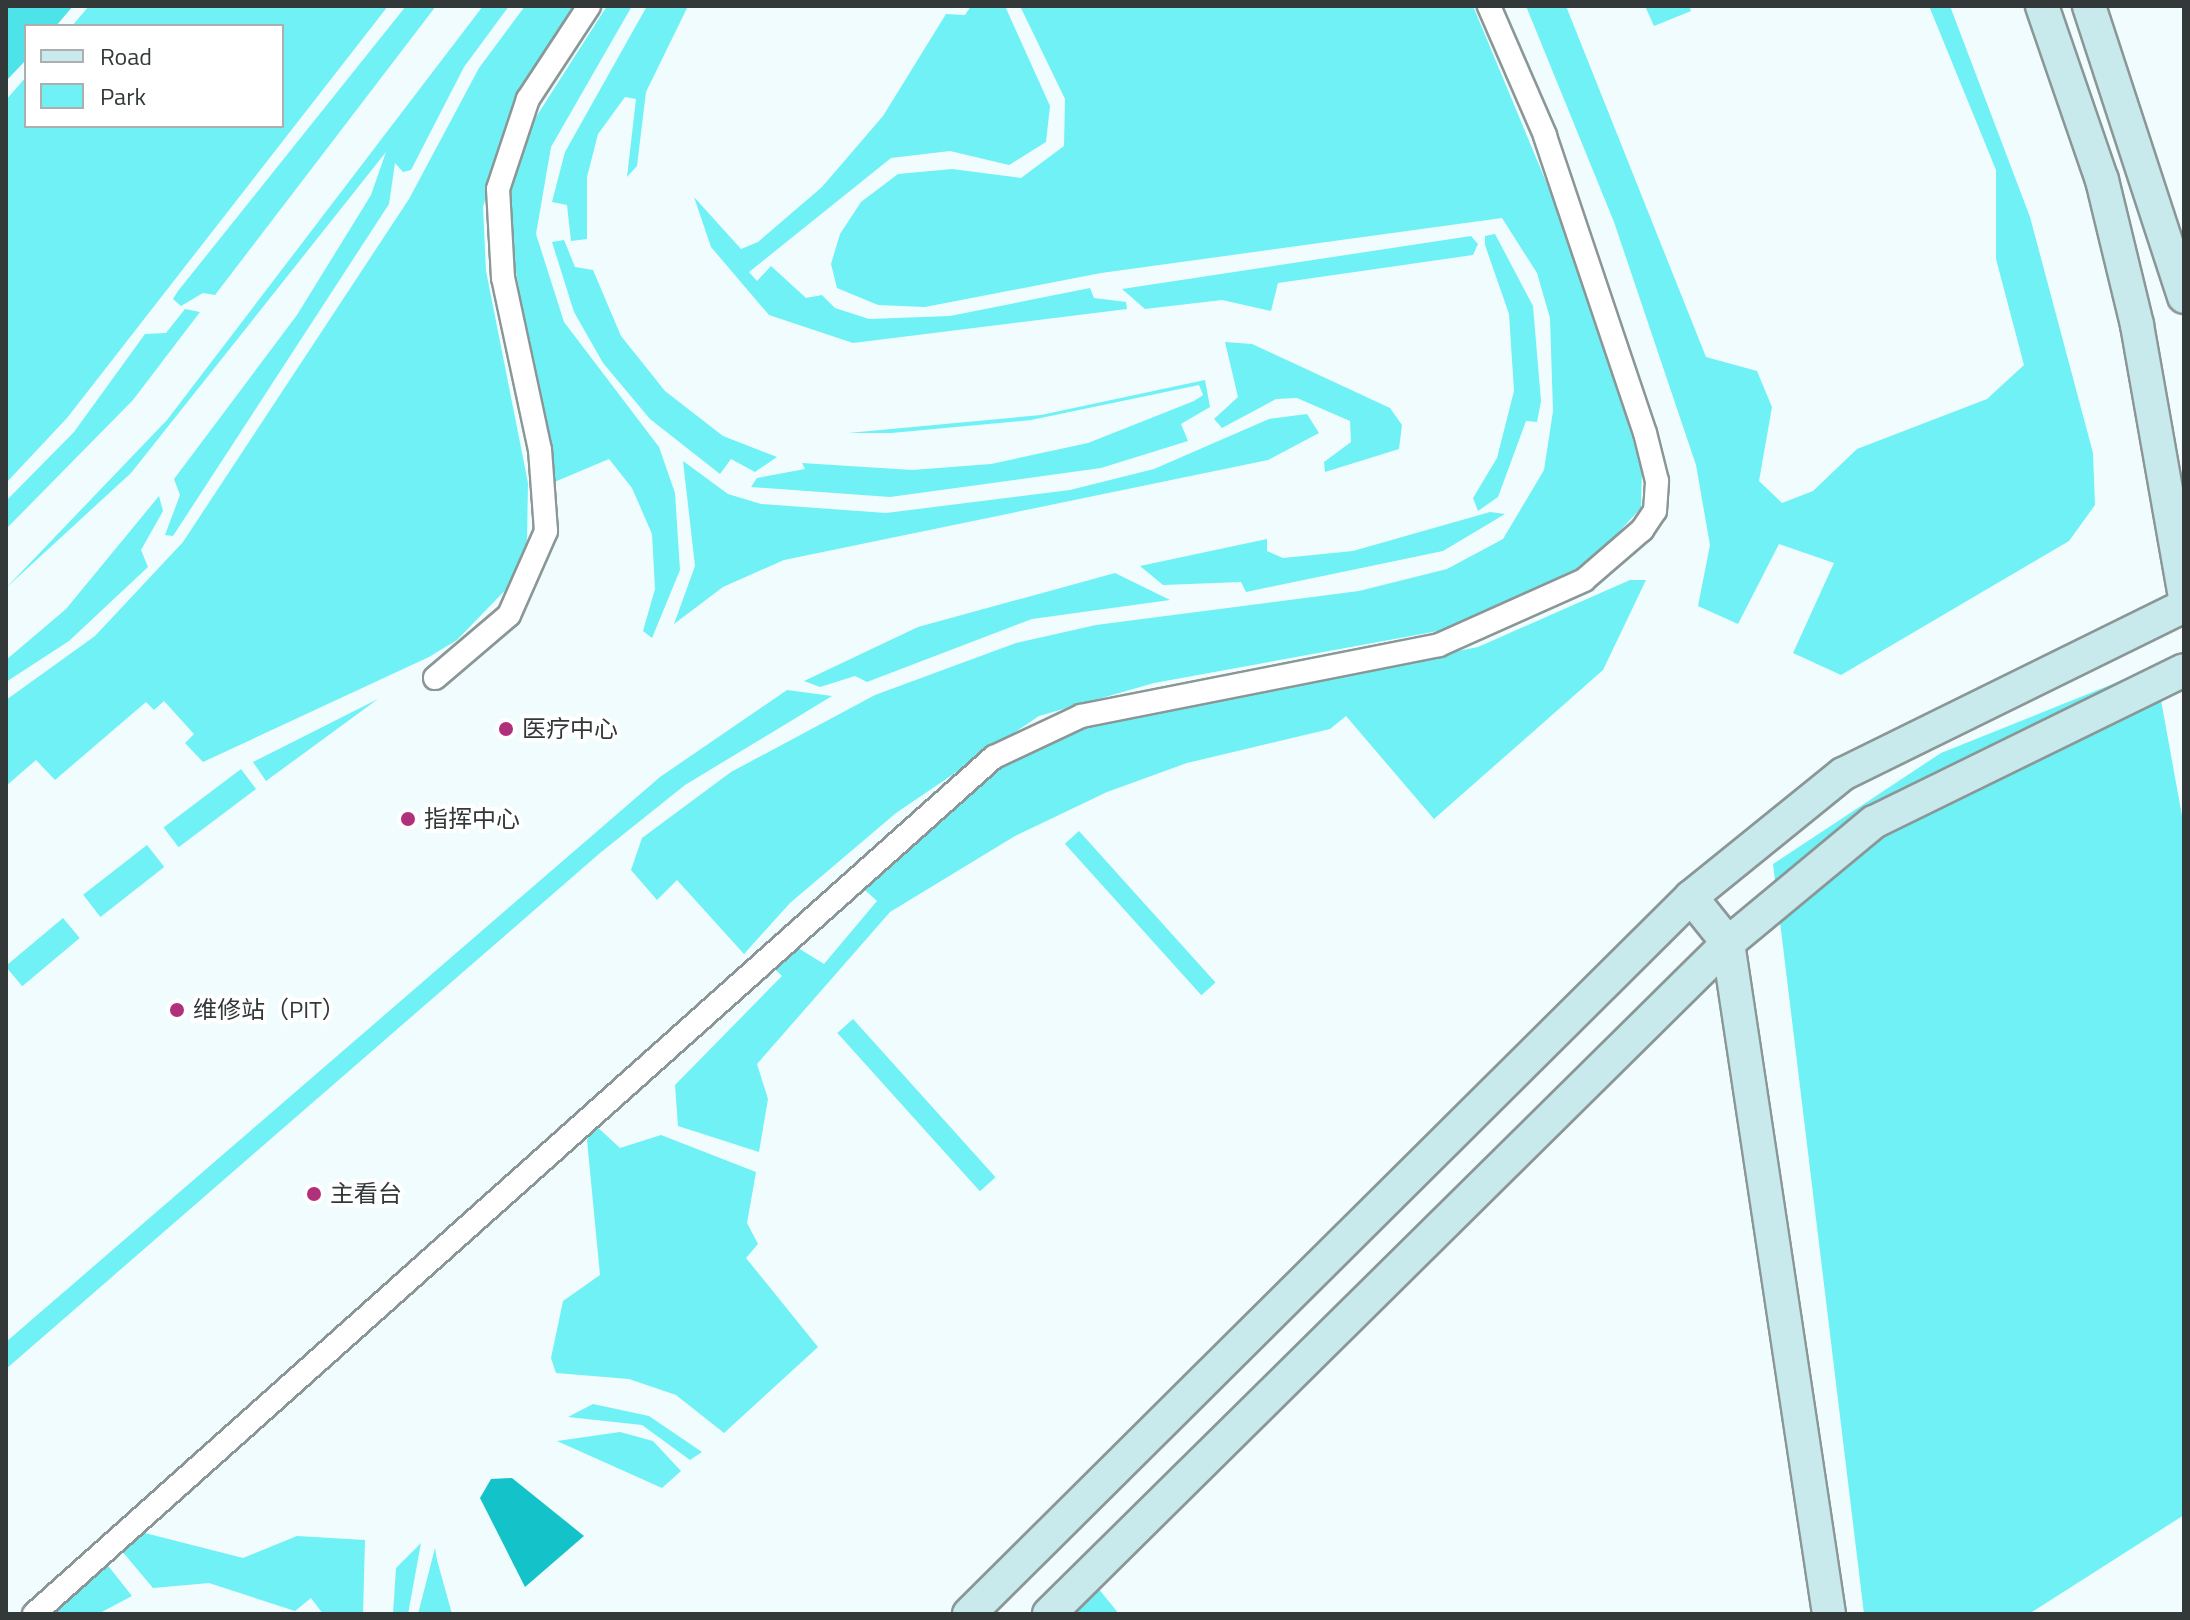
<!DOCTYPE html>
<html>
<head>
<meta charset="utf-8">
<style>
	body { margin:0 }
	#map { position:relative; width:2190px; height:1620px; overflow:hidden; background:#f0fcfd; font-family:"Titillium Web","Noto Sans SC",sans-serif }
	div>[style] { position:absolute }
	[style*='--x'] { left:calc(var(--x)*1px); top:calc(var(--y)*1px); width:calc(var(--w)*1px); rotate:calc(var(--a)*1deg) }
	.green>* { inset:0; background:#6ff1f6; transform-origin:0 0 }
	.forest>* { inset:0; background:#4de3e9 }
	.water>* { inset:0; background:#13c3c9 }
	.roads { filter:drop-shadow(2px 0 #8b9797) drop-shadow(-2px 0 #8b9797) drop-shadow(0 2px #8b9797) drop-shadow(0 -2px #8b9797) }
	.street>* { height:22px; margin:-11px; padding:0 11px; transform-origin:11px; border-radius:11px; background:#fff }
	.secondary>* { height:32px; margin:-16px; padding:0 16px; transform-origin:16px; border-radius:16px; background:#c8eaec }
	.dots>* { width:22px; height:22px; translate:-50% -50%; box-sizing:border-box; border:4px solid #fff; border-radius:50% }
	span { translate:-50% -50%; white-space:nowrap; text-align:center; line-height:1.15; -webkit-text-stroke:8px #fff; paint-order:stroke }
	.poi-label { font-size:24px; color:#333838 }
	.left { translate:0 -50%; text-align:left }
	.frame { position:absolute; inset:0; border:8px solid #333838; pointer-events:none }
	.legend { position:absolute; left:24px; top:24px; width:260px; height:104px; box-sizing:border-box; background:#fff; border:2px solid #adafaf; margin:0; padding:10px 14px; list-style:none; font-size:24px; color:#333838 }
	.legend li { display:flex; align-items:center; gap:16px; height:40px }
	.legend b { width:40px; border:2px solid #adafaf }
</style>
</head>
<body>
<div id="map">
	<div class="green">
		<i style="clip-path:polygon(89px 6px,388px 6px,67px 418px,6px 483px,6px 100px,26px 77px,26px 126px,282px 126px,282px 26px,72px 26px)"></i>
		<i style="clip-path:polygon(406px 6px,436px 6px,215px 295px,203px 293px,181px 306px,173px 299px,178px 291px)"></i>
		<i style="clip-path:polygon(483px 6px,509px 6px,464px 67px,411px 170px,403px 172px,395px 163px,389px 204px,173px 536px,165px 535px,180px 495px,174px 479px,297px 315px,371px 195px,386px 152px,131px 473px,6px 588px,167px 420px)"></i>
		<i style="clip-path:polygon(525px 6px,579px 6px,510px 112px,483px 207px,486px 271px,528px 483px,527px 540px,515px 580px,457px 640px,429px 657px,203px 762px,185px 743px,194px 734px,164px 701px,154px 710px,146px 702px,55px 780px,36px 760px,6px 786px,6px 700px,95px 636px,183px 542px,409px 199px,479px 68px)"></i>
		<i style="clip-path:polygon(607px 6px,632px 6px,551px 147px,536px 234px,564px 322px,659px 447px,675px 493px,680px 570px,652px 638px,643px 631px,655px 589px,652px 534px,632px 488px,609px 459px,552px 483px,506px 213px,520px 142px)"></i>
		<i style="clip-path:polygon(647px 6px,688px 6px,646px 92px,637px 166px,627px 177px,636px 99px,625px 97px,598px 134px,587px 177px,587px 239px,571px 241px,567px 205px,552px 202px,565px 152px)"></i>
		<i style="clip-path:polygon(971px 6px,1005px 6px,1050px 106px,1046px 142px,1009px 165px,950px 151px,891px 158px,749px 272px,757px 281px,771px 266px,806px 298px,822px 295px,835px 308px,869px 319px,950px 316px,1090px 288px,1094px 298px,1126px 302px,1127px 309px,853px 343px,769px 315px,711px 247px,694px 197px,741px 249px,758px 242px,822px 187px,883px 116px,946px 14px,965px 15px)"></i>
		<i style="clip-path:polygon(1020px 6px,1473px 6px,1564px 225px,1613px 370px,1642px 472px,1641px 508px,1589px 564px,1449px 629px,1154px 683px,1039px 716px,896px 813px,790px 903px,744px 954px,677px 880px,657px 900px,631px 870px,642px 838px,731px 772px,875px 695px,1016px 643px,1096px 625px,1359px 591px,1447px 569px,1503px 539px,1544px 470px,1553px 411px,1550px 318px,1537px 273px,1502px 218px,1101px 273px,925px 307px,878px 305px,837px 288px,831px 264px,840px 234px,861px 202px,898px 174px,952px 169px,1021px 178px,1064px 146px,1065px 99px)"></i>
		<i style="clip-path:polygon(1526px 6px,1566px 6px,1706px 357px,1757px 371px,1772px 407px,1759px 481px,1782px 503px,1813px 491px,1857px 449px,1987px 399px,2024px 365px,1996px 259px,1996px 170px,1929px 6px,1950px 6px,2030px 217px,2093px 453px,2095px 505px,2069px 541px,1841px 675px,1793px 653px,1834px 563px,1779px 544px,1738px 624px,1698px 606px,1710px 545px,1696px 465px,1614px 222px)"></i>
		<i style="clip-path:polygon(1645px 6px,1689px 6px,1691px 11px,1654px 26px)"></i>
		<i style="clip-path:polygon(1495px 234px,1533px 306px,1541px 401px,1537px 422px,1526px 421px,1498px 497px,1478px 511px,1473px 498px,1497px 458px,1514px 391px,1509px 314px,1485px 245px,1485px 236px)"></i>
		<i style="clip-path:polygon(1471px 236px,1478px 244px,1473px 255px,1278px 283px,1271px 311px,1222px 300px,1145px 309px,1122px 289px)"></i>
		<i style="clip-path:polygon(564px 240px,575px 267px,593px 270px,621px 336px,665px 391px,723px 436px,777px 457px,755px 472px,731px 459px,720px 474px,650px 419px,603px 363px,574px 312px,552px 242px)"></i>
		<i style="clip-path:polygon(185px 309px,200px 312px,133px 400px,6px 529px,6px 501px,74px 432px,145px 334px,166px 333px)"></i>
		<i style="clip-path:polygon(1225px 342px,1252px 344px,1390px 408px,1402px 425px,1399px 449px,1325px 472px,1324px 462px,1351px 442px,1350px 421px,1297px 398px,1276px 399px,1222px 428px,1214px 419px,1238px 397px)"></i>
		<i style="clip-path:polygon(1205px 380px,1210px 407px,1181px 424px,1188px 441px,1101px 468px,890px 497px,751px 487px,757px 478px,805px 469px,802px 463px,912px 470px,991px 464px,1088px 443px,1194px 401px,1203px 395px,1199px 385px,1031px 420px,891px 433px,848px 433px,1041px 415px)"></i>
		<i style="clip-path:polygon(1307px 414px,1319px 433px,1268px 460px,784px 560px,723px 587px,674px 624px,695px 566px,683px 461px,728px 494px,761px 504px,886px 513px,1070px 490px,1154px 469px,1269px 419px)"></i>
		<i style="clip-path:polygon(159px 496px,163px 511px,141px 550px,148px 567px,69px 641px,6px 682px,6px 660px,66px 609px)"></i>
		<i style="clip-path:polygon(1490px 512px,1505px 514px,1443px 551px,1246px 592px,1241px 582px,1163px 585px,1140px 566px,1267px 539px,1267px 551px,1283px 558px,1353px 551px)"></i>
		<i style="clip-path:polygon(1115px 573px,1170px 600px,1032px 619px,867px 682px,855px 676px,820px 687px,804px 681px,918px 627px)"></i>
		<i style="clip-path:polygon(1630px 580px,1646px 580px,1603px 670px,1434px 819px,1346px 716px,1330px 729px,1187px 763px,1107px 792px,1015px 836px,890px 912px,757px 1064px,768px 1099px,759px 1152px,678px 1126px,675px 1085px,782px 976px,771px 965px,790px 943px,824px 964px,877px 901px,857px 883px,1026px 749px,1102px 722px,1478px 647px)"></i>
		<i style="clip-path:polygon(2155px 667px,2184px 827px,2184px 1515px,2029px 1614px,1864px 1614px,1773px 864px,1941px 753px)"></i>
		<i style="clip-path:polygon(787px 690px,832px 696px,685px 785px,600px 853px,6px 1369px,6px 1342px,660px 777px)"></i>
		<i style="clip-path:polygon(378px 699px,266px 781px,253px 762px)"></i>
		<i style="left:241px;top:769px;width:25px;height:97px;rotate:53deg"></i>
		<i style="left:1079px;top:831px;width:204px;height:19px;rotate:48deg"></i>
		<i style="left:147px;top:845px;width:28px;height:81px;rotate:52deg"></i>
		<i style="left:63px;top:918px;width:26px;height:75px;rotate:50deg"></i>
		<i style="left:853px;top:1019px;width:213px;height:21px;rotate:48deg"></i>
		<i style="clip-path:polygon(594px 1124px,620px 1148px,661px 1135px,756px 1172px,747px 1223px,758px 1244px,746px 1258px,818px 1347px,724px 1433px,676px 1395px,629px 1379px,556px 1373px,551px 1358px,563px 1301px,600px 1275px,587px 1140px)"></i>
		<i style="clip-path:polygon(593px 1404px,649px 1416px,702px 1452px,690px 1460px,642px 1425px,568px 1417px)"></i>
		<i style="clip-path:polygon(620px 1432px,653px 1441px,681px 1471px,662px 1488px,557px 1441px)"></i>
		<i style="clip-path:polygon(141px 1532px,243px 1558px,297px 1536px,365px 1540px,363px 1614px,323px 1614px,311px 1598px,295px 1611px,209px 1583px,153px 1588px,116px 1544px)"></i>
		<i style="clip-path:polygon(421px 1543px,408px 1614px,393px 1614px,396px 1568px)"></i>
		<i style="clip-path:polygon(435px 1548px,437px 1560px,452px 1614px,418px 1614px)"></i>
		<i style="clip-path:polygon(102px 1558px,132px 1596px,98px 1614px,44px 1614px)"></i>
		<i style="clip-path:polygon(1098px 1588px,1119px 1614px,1072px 1614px)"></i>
	</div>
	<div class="forest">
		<i style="clip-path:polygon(6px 6px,73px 6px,56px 26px,26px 26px,26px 60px,6px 81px)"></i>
	</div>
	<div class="water">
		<i style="clip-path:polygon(512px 1478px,584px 1536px,525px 1587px,480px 1498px,491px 1479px)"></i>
	</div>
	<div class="roads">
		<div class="street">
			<i style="--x:435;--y:678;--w:97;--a:-40.4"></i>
			<i style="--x:509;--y:615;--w:92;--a:-66.2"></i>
			<i style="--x:546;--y:531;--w:81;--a:-94.2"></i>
			<i style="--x:540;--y:450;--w:176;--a:-102.1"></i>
			<i style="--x:503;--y:278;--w:89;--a:-93.2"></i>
			<i style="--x:498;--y:189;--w:95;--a:-71.6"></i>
			<i style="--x:528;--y:99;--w:111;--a:-56.7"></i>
			<i style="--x:34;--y:1614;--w:1287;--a:-41.76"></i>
			<i style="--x:994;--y:757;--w:96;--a:-25.2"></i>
			<i style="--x:1081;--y:716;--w:365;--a:-11.2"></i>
			<i style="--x:1439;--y:645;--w:159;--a:-24.1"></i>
			<i style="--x:1584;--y:580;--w:77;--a:-40.8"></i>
			<i style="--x:1642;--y:530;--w:23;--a:-56"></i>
			<i style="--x:1655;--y:511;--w:30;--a:-86"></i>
			<i style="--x:1657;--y:481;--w:49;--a:-104"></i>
			<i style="--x:1645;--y:433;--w:314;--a:-108.6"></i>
			<i style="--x:1545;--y:135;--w:141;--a:-113.5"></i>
		</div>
		<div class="secondary">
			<i style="--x:2042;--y:6;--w:184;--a:71"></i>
			<i style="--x:2102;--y:180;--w:149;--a:76.4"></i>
			<i style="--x:2137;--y:325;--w:271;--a:80"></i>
			<i style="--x:2089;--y:6;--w:306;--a:71.9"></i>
			<i style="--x:1691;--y:897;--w:59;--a:51.2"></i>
			<i style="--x:1728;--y:943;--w:679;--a:81.44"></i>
			<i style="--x:969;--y:1614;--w:1018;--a:-44.8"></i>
			<i style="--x:1691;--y:897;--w:196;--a:-39"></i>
			<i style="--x:1843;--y:774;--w:380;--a:-26.2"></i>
			<i style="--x:1049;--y:1614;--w:955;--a:-44.66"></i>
			<i style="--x:1728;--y:943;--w:190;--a:-39.7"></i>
			<i style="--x:1874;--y:822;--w:345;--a:-26.1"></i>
		</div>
	</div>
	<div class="dots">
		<i style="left:506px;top:729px;background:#b0307c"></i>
		<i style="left:408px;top:819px;background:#b0307c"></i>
		<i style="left:177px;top:1010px;background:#b0307c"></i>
		<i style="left:314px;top:1194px;background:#b0307c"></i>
	</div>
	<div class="poi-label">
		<span class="left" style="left:522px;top:729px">医疗中心</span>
		<span class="left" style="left:424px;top:819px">指挥中心</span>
		<span class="left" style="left:193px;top:1010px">维修站（PIT）</span>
		<span class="left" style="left:330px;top:1194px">主看台</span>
	</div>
	<div class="frame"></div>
	<ul class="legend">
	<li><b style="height:10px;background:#c8eaec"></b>Road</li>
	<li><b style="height:22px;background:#6ff1f6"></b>Park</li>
	</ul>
</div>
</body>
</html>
